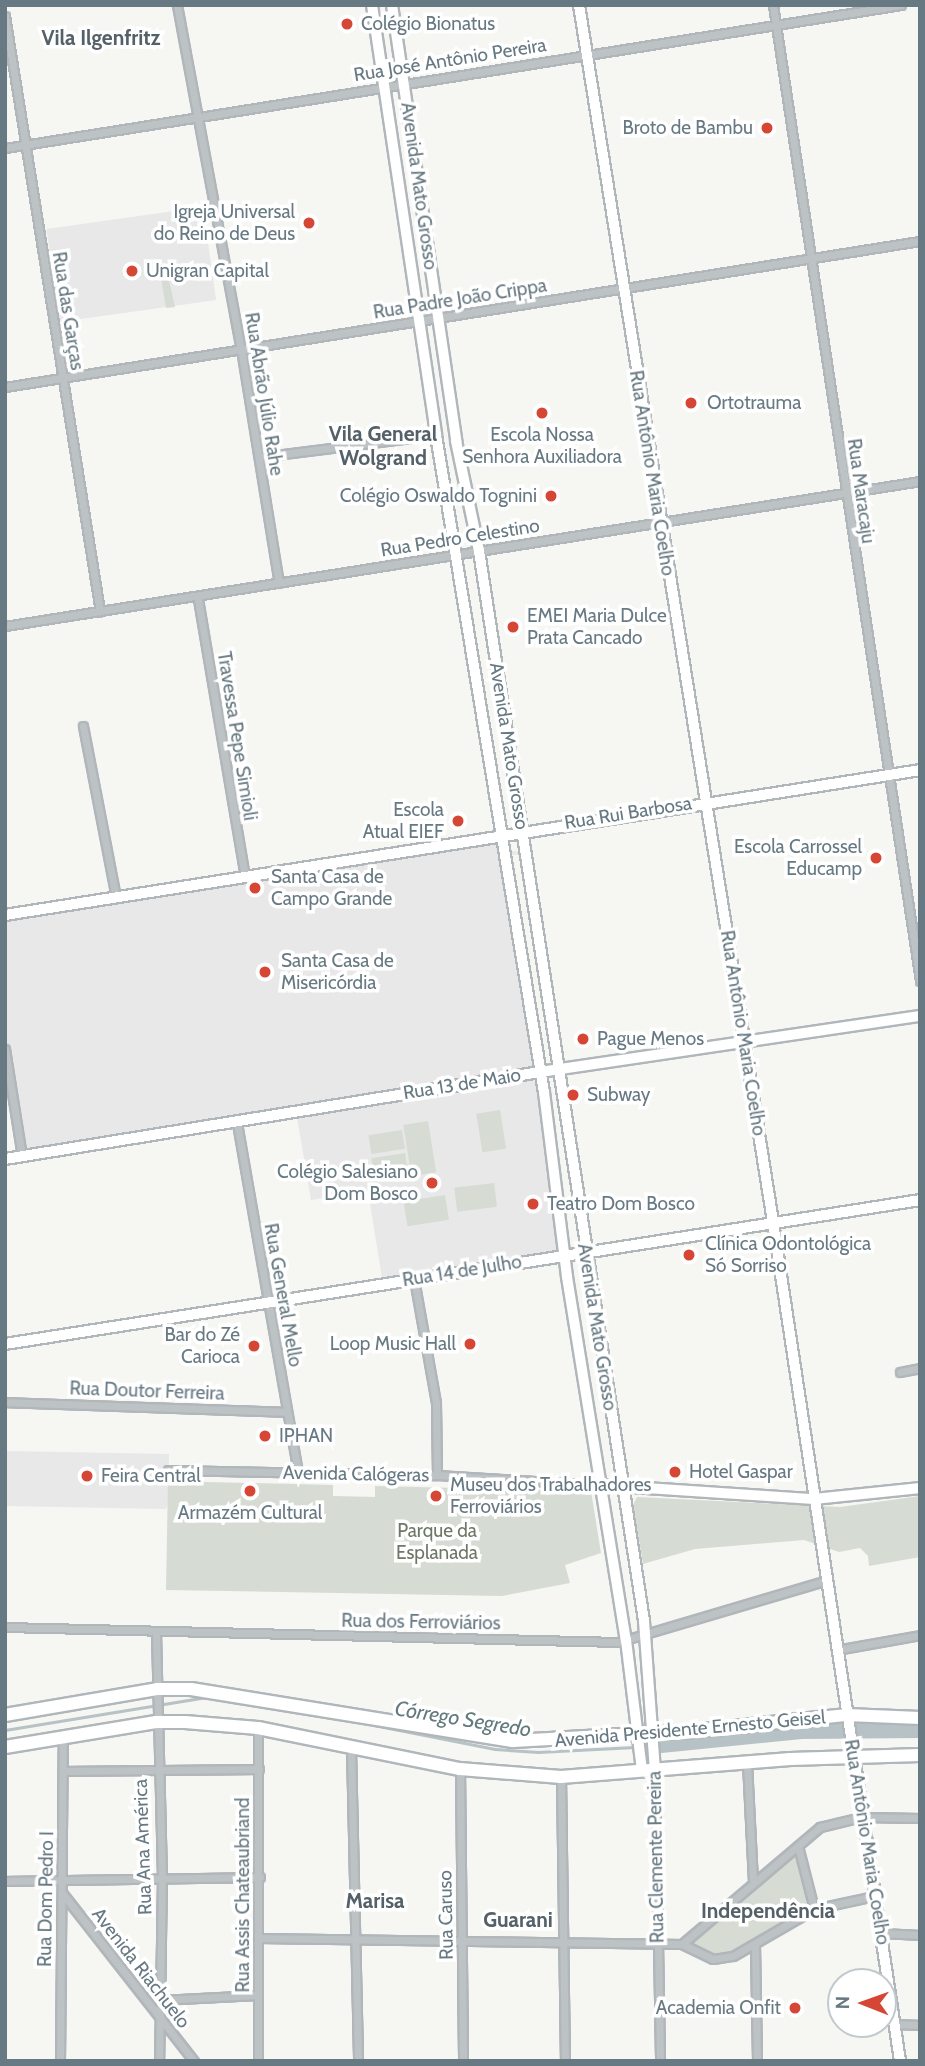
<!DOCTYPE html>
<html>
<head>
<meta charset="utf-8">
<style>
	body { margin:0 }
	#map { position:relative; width:925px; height:2066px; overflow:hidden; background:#f6f6f3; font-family:Cabin,sans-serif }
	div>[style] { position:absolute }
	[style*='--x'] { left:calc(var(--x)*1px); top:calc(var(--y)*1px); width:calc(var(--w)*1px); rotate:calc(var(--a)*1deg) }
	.built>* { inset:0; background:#e7e8e7; transform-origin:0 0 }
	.green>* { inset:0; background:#d6dbd3; transform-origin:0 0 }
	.stream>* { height:2.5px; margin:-1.25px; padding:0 1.25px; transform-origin:1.25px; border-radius:1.25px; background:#b6c2c5 }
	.river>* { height:16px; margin:-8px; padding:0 8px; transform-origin:8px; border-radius:8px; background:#b6c2c5 }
	.roads { filter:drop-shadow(2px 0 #b0b6ba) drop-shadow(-2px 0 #b0b6ba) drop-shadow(0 2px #b0b6ba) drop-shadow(0 -2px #b0b6ba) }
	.street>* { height:7px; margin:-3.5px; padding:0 3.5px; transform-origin:3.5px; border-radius:3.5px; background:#bdc2c5 }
	.secondary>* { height:10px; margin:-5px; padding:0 5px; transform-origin:5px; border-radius:5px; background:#fff }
	.primary>* { height:12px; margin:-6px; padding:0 6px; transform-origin:6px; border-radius:6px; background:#fff }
	.dots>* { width:19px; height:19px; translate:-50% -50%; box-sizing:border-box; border:4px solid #fff; border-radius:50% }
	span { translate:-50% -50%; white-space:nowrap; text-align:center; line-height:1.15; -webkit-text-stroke:7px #fff; paint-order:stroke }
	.poi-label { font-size:19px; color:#677982 }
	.left { translate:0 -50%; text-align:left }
	.right { translate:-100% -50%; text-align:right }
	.street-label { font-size:19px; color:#677982 }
	.park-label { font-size:19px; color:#6c7966 }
	.neighbourhood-label { font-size:21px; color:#556168; font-weight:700 }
	.water-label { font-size:21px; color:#637a7e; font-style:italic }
	.frame { position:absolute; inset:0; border:7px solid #677982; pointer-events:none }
	.north { position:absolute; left:827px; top:1968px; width:70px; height:70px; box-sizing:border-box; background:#fff; border:2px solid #c2c9cd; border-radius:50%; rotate:271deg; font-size:19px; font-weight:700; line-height:28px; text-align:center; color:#677982 }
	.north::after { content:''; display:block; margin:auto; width:24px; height:32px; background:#d54734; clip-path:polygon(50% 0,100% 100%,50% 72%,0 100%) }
</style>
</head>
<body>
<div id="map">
	<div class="built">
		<i style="left:203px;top:207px;width:94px;height:158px;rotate:82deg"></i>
		<i style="clip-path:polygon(503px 833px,506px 851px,531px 852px,507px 856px,564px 1255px,383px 1284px,368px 1191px,311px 1200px,296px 1111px,22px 1156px,5px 1049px,5px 915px)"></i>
		<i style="clip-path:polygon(5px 1451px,169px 1454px,168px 1504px,166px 1509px,5px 1506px)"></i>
	</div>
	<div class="green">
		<i style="clip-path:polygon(167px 271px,175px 307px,166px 308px,160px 272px)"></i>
		<i style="left:500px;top:1110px;width:39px;height:24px;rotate:81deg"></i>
		<i style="left:428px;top:1121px;width:52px;height:25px;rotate:81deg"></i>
		<i style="left:402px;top:1130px;width:19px;height:34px;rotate:81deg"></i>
		<i style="left:405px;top:1153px;width:19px;height:34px;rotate:81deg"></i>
		<i style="left:494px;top:1183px;width:24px;height:40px;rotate:83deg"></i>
		<i style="left:445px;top:1195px;width:25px;height:42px;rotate:81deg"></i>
		<i style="clip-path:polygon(168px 1481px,333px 1485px,333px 1496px,375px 1497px,375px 1486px,591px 1491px,601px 1553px,565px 1565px,570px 1583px,502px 1596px,166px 1590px)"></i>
		<i style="clip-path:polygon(920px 1496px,920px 1557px,869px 1566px,868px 1556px,860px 1548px,839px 1552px,804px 1540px,695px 1549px,643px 1564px,633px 1505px,637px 1497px,840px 1507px)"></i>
		<i style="clip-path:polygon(798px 1846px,814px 1909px,733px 1956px,713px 1959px,682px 1944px)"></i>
	</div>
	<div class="stream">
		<i style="--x:374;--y:1725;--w:123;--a:11.2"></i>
		<i style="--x:495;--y:1749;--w:43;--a:4"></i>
		<i style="--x:538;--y:1752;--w:97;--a:-3"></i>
		<i style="--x:5;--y:1730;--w:204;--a:-9.3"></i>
	</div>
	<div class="river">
		<i style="--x:651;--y:1746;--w:151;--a:-5.7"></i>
		<i style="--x:801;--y:1731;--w:119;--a:-0.5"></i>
	</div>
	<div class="roads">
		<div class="street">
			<i style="--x:177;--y:5;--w:350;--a:79.5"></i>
			<i style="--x:241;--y:349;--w:237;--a:80.8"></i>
			<i style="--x:773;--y:5;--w:987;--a:81.43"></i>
			<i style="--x:5;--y:16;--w:603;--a:80.93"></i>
			<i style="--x:5;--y:148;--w:907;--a:-9.07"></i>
			<i style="--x:5;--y:387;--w:927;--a:-9.07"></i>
			<i style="--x:259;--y:457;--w:178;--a:-7.1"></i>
			<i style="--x:198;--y:599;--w:283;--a:80.4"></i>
			<i style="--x:5;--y:626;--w:926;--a:-9"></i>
			<i style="--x:83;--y:726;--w:174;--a:79.1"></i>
			<i style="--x:5;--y:1049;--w:108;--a:81"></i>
			<i style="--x:237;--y:1123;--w:355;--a:80.1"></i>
			<i style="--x:414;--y:1279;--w:126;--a:79.9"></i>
			<i style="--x:436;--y:1403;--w:72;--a:89.2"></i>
			<i style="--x:900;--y:1372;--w:20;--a:-11"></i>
			<i style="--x:5;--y:1402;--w:282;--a:2"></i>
			<i style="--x:168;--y:1470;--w:269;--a:1.1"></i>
			<i style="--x:437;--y:1475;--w:164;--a:3.5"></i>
			<i style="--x:5;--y:1627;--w:613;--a:1.4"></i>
			<i style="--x:618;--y:1642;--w:218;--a:-16.5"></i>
			<i style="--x:156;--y:1632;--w:245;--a:88.6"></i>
			<i style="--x:162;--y:1877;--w:184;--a:90.9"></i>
			<i style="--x:836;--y:1650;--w:85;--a:-10.1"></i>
			<i style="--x:351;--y:1748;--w:313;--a:88.7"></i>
			<i style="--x:747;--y:1763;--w:119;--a:87.1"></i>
			<i style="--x:460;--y:1769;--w:292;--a:89.4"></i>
			<i style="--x:655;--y:1770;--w:291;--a:89"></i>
			<i style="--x:63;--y:1771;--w:196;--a:-0.6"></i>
			<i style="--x:561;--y:1777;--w:284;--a:89.2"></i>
			<i style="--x:798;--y:1846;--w:65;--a:75.7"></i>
			<i style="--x:5;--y:1881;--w:255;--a:-0.9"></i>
			<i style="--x:63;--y:1894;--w:212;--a:51.9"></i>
			<i style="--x:882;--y:1933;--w:38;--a:3"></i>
			<i style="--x:258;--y:1938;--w:424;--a:0.8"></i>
			<i style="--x:682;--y:1944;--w:181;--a:-40.3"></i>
			<i style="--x:820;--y:1827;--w:42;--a:-13.7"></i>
			<i style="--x:861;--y:1817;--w:59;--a:1"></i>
			<i style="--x:682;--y:1944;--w:34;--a:26"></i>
			<i style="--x:713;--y:1959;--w:20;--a:-9"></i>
			<i style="--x:733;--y:1956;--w:94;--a:-30.1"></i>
			<i style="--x:814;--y:1909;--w:61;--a:-12.2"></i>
			<i style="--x:755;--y:1945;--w:116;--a:89"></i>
			<i style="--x:160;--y:2000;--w:98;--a:-2.9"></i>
			<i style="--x:895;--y:2024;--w:25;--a:2"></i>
			<i style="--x:60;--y:2061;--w:324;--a:-89.5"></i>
			<i style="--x:258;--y:2061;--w:333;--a:-90"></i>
		</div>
		<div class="secondary">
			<i style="--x:372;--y:5;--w:435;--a:81.5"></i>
			<i style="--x:436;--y:435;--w:666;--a:80.67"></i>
			<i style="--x:544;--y:1092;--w:186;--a:82.9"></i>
			<i style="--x:567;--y:1277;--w:368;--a:80.8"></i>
			<i style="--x:626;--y:1640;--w:131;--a:83"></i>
			<i style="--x:392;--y:5;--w:441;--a:81.6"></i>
			<i style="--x:456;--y:441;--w:112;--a:78.2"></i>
			<i style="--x:479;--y:551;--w:1083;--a:81.23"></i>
			<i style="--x:644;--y:1621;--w:149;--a:85.8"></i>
			<i style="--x:579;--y:5;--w:1232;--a:80.94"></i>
			<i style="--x:773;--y:1222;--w:849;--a:81.39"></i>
			<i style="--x:5;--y:915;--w:926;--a:-9"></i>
			<i style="--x:5;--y:1159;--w:542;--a:-9.24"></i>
			<i style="--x:540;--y:1072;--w:384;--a:-8.4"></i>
			<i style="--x:5;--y:1344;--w:926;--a:-8.94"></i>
			<i style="--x:601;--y:1485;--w:213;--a:3.8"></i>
			<i style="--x:814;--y:1499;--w:107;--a:-5.9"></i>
		</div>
		<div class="primary">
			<i style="--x:5;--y:1715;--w:154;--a:-9.7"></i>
			<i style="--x:157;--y:1689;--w:34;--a:0"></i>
			<i style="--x:191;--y:1689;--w:326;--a:9.2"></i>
			<i style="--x:513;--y:1741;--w:181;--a:-3.2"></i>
			<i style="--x:694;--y:1731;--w:154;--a:-6"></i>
			<i style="--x:847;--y:1715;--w:73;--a:2.4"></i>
			<i style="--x:5;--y:1747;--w:153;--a:-9.4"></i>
			<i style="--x:156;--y:1722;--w:29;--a:0"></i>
			<i style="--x:185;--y:1722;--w:73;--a:4.7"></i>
			<i style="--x:258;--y:1728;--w:206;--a:11.5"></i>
			<i style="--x:460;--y:1769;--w:101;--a:4.5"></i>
			<i style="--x:561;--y:1777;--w:230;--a:-4.5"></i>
			<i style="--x:790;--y:1759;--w:130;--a:-1.8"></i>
		</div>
	</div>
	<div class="dots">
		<i style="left:347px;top:24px;background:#d54734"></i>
		<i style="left:767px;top:128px;background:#d54734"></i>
		<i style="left:309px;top:223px;background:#d54734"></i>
		<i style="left:132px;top:271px;background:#d54734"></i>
		<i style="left:691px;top:403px;background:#d54734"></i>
		<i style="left:542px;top:413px;background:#d54734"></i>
		<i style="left:551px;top:496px;background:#d54734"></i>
		<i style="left:513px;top:627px;background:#d54734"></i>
		<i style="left:458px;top:821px;background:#d54734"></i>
		<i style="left:876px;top:858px;background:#d54734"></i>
		<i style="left:255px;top:888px;background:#d54734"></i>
		<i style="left:265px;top:972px;background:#d54734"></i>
		<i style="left:583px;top:1039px;background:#d54734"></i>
		<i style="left:573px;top:1095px;background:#d54734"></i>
		<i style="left:432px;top:1183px;background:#d54734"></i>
		<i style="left:533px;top:1204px;background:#d54734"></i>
		<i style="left:689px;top:1255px;background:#d54734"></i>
		<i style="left:470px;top:1344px;background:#d54734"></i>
		<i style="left:254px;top:1346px;background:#d54734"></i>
		<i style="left:265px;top:1436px;background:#d54734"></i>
		<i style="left:675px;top:1472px;background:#d54734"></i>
		<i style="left:87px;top:1476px;background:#d54734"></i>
		<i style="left:250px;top:1491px;background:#d54734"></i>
		<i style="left:436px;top:1496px;background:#d54734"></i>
		<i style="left:795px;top:2008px;background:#d54734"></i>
	</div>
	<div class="poi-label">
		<span class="left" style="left:361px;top:24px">Colégio Bionatus</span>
		<span class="right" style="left:753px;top:128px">Broto de Bambu</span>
		<span class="right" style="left:295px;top:223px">Igreja Universal<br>do Reino de Deus</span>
		<span class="left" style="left:146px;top:271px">Unigran Capital</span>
		<span class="left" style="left:707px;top:403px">Ortotrauma</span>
		<span style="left:542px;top:446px">Escola Nossa<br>Senhora Auxiliadora</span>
		<span class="right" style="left:537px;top:496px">Colégio Oswaldo Tognini</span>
		<span class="left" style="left:527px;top:627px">EMEI Maria Dulce<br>Prata Cancado</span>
		<span class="right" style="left:444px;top:821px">Escola<br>Atual EIEF</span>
		<span class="right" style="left:862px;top:858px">Escola Carrossel<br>Educamp</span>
		<span class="left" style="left:271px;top:888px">Santa Casa de<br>Campo Grande</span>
		<span class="left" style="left:281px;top:972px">Santa Casa de<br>Misericórdia</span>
		<span class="left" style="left:597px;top:1039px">Pague Menos</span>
		<span class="left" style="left:587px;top:1095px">Subway</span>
		<span class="right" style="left:418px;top:1183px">Colégio Salesiano<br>Dom Bosco</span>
		<span class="left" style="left:547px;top:1204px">Teatro Dom Bosco</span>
		<span class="left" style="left:705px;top:1255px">Clínica Odontológica<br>Só Sorriso</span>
		<span class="right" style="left:240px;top:1346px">Bar do Zé<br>Carioca</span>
		<span class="right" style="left:456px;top:1344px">Loop Music Hall</span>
		<span class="left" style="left:279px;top:1436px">IPHAN</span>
		<span class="left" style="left:689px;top:1472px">Hotel Gaspar</span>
		<span class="left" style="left:101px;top:1476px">Feira Central</span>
		<span class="left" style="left:450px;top:1496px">Museu dos Trabalhadores<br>Ferroviários</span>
		<span style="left:250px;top:1513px">Armazém Cultural</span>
		<span class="right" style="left:781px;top:2008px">Academia Onfit</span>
	</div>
	<div class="street-label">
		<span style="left:450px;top:60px;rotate:-9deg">Rua José Antônio Pereira</span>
		<span style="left:419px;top:186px;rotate:82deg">Avenida Mato Grosso</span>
		<span style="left:460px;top:299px;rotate:-9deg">Rua Padre João Crippa</span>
		<span style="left:68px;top:311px;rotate:81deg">Rua das Garças</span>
		<span style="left:264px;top:394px;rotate:81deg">Rua Abrão Júlio Rahe</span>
		<span style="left:652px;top:473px;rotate:81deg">Rua Antônio Maria Coelho</span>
		<span style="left:861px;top:491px;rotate:82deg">Rua Maracaju</span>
		<span style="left:460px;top:538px;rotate:-9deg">Rua Pedro Celestino</span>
		<span style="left:237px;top:736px;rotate:81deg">Travessa Pepe Simioli</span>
		<span style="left:509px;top:746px;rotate:81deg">Avenida Mato Grosso</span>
		<span style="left:628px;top:813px;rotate:-9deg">Rua Rui Barbosa</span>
		<span style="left:743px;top:1033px;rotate:81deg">Rua Antônio Maria Coelho</span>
		<span style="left:462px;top:1084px;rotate:-9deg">Rua 13 de Maio</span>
		<span style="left:462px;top:1271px;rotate:-9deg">Rua 14 de Julho</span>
		<span style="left:283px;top:1295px;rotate:80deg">Rua General Mello</span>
		<span style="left:597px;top:1327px;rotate:81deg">Avenida Mato Grosso</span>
		<span style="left:147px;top:1391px;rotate:2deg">Rua Doutor Ferreira</span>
		<span style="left:356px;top:1474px;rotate:1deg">Avenida Calógeras</span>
		<span style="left:421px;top:1622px;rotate:1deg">Rua dos Ferroviários</span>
		<span style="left:690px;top:1729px;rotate:-5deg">Avenida Presidente Ernesto Geisel</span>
		<span style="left:867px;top:1842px;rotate:81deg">Rua Antônio Maria Coelho</span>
		<span style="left:143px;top:1847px;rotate:-92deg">Rua Ana América</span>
		<span style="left:656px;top:1857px;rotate:-91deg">Rua Clemente Pereira</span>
		<span style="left:243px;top:1895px;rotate:-90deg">Rua Assis Chateaubriand</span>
		<span style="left:46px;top:1899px;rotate:-89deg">Rua Dom Pedro I</span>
		<span style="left:446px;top:1915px;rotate:-91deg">Rua Caruso</span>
		<span style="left:141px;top:1968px;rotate:52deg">Avenida Riachuelo</span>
	</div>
	<div class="park-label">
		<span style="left:437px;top:1542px">Parque da<br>Esplanada</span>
	</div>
	<div class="neighbourhood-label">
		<span style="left:101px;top:38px">Vila Ilgenfritz</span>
		<span style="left:383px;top:446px">Vila General<br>Wolgrand</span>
		<span style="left:375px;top:1901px">Marisa</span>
		<span style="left:768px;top:1911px">Independência</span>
		<span style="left:518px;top:1920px">Guarani</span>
	</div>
	<div class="water-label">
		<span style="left:463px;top:1719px;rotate:9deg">Córrego Segredo</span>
	</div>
	<div class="frame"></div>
	<div class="north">N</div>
</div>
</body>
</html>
